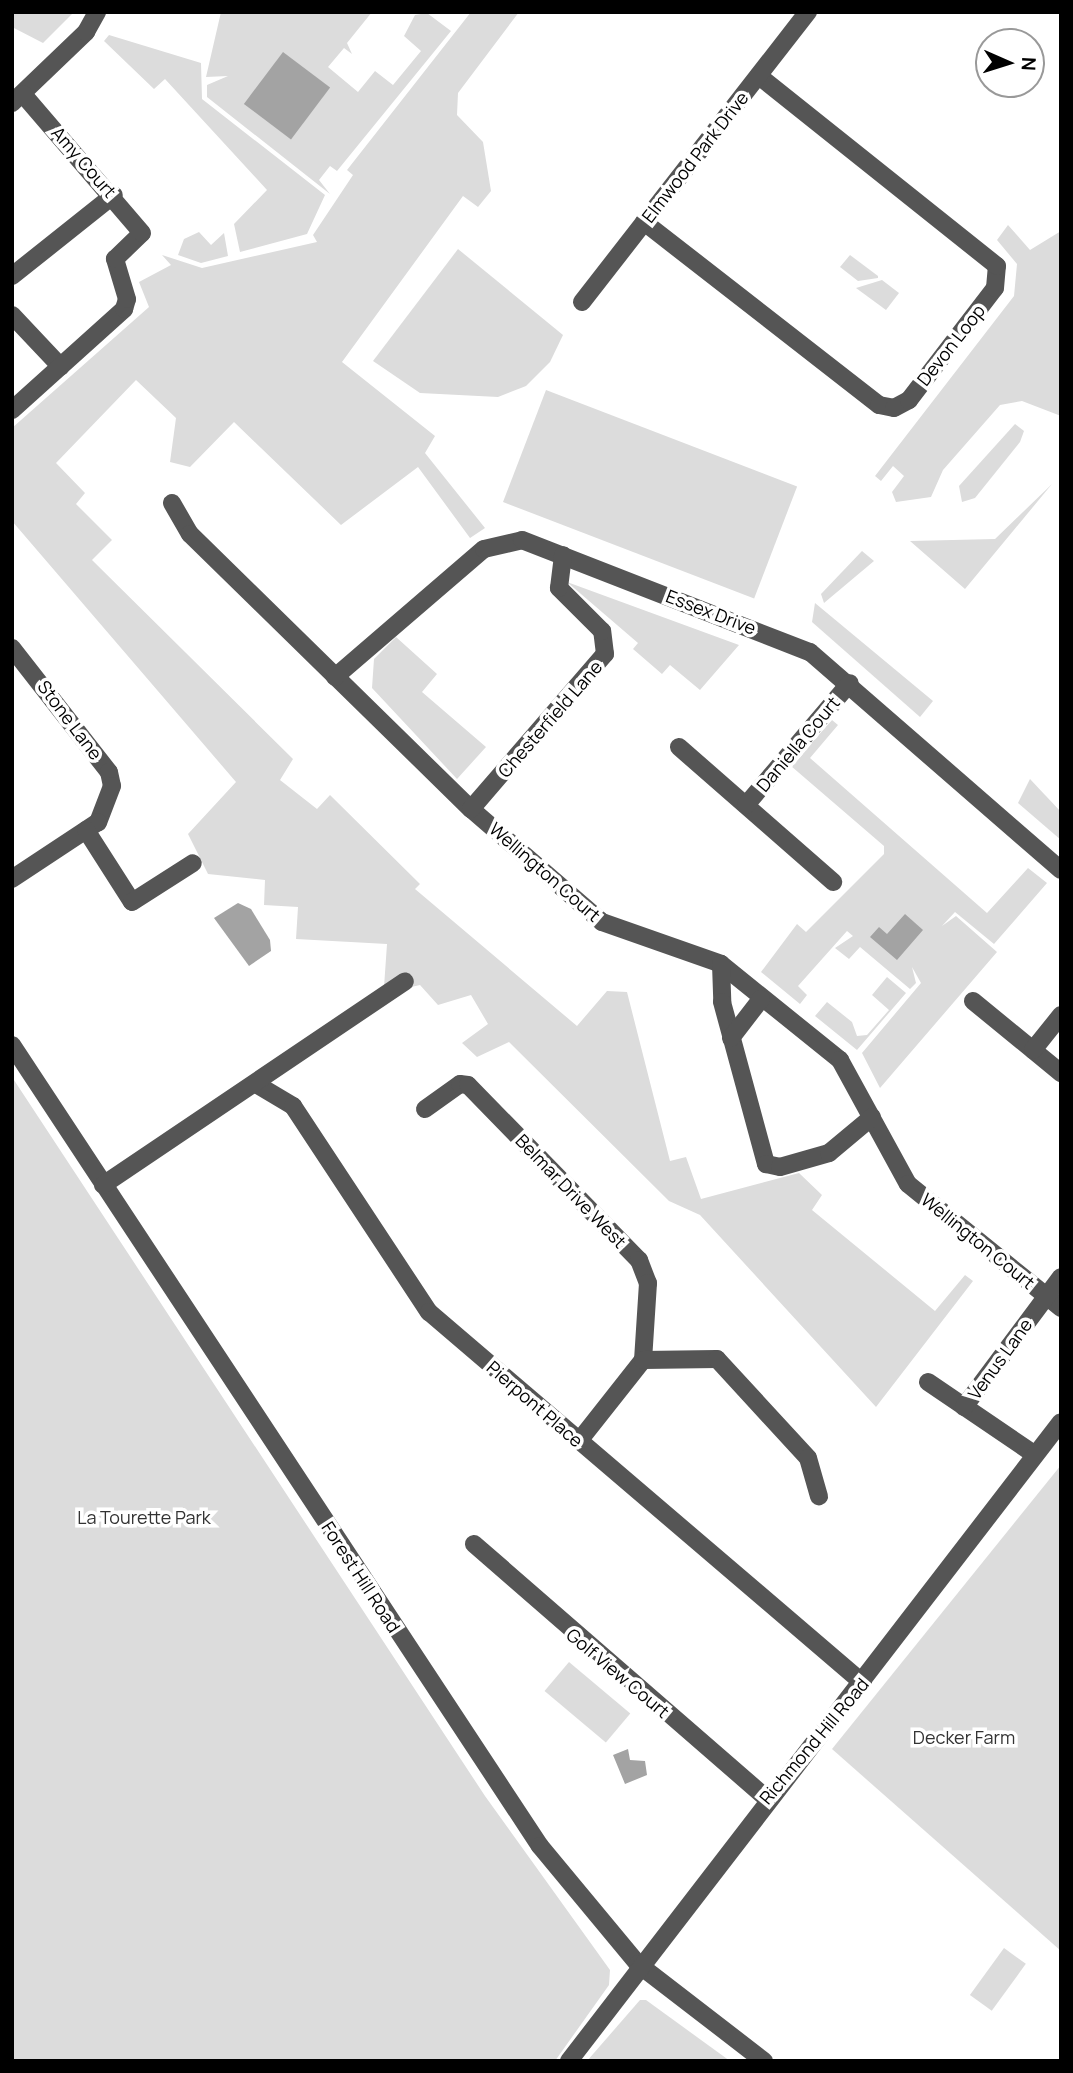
<!DOCTYPE html>
<html>
<head>
<meta charset="utf-8">
<style>
	body { margin:0 }
	#map { position:relative; width:1073px; height:2073px; overflow:hidden; background:#fff; font-family:Manrope,sans-serif }
	div>[style] { position:absolute }
	[style*='--x'] { left:calc(var(--x)*1px); top:calc(var(--y)*1px); width:calc(var(--w)*1px); rotate:calc(var(--a)*1deg) }
	.green>* { inset:0; background:#dcdcdc; transform-origin:0 0 }
	.water>* { inset:0; background:#a3a3a3; transform-origin:0 0 }
	.minor>* { height:18px; margin:-9px; padding:0 9px; transform-origin:9px; border-radius:9px; background:#555 }
	span { translate:-50% -50%; white-space:nowrap; text-align:center; line-height:1.15; -webkit-text-stroke:7px #fff; paint-order:stroke }
	.street-label { font-size:18px; color:#000 }
	.park-label { font-size:18px; color:#333 }
	.frame { position:absolute; inset:0; border:14px solid #000; pointer-events:none }
	.north { position:absolute; left:975px; top:28px; width:70px; height:70px; box-sizing:border-box; background:#fff; border:2px solid #999; border-radius:50%; rotate:93deg; font-size:19px; font-weight:700; line-height:28px; text-align:center; color:#000 }
	.north::after { content:''; display:block; margin:auto; width:24px; height:32px; background:#000; clip-path:polygon(50% 0,100% 100%,50% 72%,0 100%) }
</style>
</head>
<body>
<div id="map">
	<div class="green">
		<i style="clip-path:polygon(12px 12px,74px 12px,43px 43px,12px 27px)"></i>
		<i style="clip-path:polygon(221px 12px,372px 12px,347px 43px,352px 54px,344px 48px,328px 67px,358px 92px,375px 71px,393px 85px,421px 51px,404px 36px,415px 15px,427px 13px,451px 31px,337px 171px,330px 166px,319px 180px,330px 194px,207px 97px,207px 85px,228px 76px,206px 77px)"></i>
		<i style="clip-path:polygon(471px 12px,519px 12px,458px 93px,457px 115px,483px 142px,491px 191px,478px 207px,463px 196px,342px 362px,435px 436px,425px 453px,485px 528px,470px 538px,418px 467px,341px 525px,234px 422px,190px 467px,170px 462px,176px 418px,136px 380px,56px 463px,85px 493px,76px 504px,112px 540px,92px 560px,293px 759px,280px 780px,317px 809px,330px 795px,420px 884px,415px 889px,577px 1026px,607px 991px,627px 992px,670px 1161px,686px 1157px,701px 1199px,799px 1173px,822px 1195px,812px 1210px,935px 1311px,965px 1275px,973px 1281px,876px 1407px,700px 1215px,669px 1201px,509px 1042px,477px 1057px,462px 1043px,488px 1024px,471px 995px,438px 1005px,420px 985px,411px 987px,405px 974px,384px 987px,387px 944px,296px 939px,298px 907px,264px 905px,265px 880px,208px 874px,188px 834px,236px 782px,12px 521px,12px 428px,149px 307px,139px 282px,171px 265px,162px 255px,202px 268px,317px 242px,313px 235px,353px 175px,347px 170px)"></i>
		<i style="clip-path:polygon(109px 35px,201px 63px,202px 99px,325px 195px,307px 234px,240px 252px,234px 224px,267px 190px,165px 79px,154px 89px,104px 41px)"></i>
		<i style="clip-path:polygon(1008px 225px,1030px 250px,1061px 231px,1061px 416px,1022px 401px,1000px 405px,943px 470px,931px 497px,896px 502px,892px 492px,904px 476px,893px 466px,881px 481px,875px 476px,1014px 296px,1017px 264px,997px 240px)"></i>
		<i style="clip-path:polygon(199px 232px,211px 245px,224px 233px,228px 256px,201px 263px,178px 255px,184px 239px)"></i>
		<i style="clip-path:polygon(458px 249px,563px 335px,550px 362px,526px 386px,498px 397px,420px 393px,373px 361px)"></i>
		<i style="clip-path:polygon(850px 255px,878px 276px,878px 278px,858px 281px,840px 267px)"></i>
		<i style="clip-path:polygon(882px 280px,899px 293px,886px 310px,856px 288px)"></i>
		<i style="left:546px;top:390px;width:269px;height:120px;rotate:21deg"></i>
		<i style="clip-path:polygon(1015px 424px,1024px 431px,1020px 442px,975px 498px,962px 502px,959px 486px)"></i>
		<i style="clip-path:polygon(1052px 484px,965px 589px,910px 541px,995px 539px)"></i>
		<i style="clip-path:polygon(862px 551px,874px 561px,824px 603px,821px 594px)"></i>
		<i style="clip-path:polygon(567px 582px,739px 645px,700px 690px,670px 665px,662px 674px,633px 649px,638px 643px)"></i>
		<i style="clip-path:polygon(815px 603px,933px 701px,920px 717px,812px 622px)"></i>
		<i style="clip-path:polygon(396px 637px,437px 674px,422px 692px,486px 747px,457px 779px,372px 688px,374px 659px)"></i>
		<i style="clip-path:polygon(832px 720px,838px 725px,810px 758px,987px 913px,1028px 868px,1047px 883px,994px 944px,955px 912px,942px 926px,956px 916px,997px 952px,880px 1088px,862px 1053px,921px 983px,912px 967px,916px 983px,910px 989px,860px 947px,849px 959px,835px 948px,853px 936px,847px 931px,798px 986px,807px 995px,800px 1004px,761px 972px,797px 924px,806px 932px,884px 854px,884px 846px,791px 766px)"></i>
		<i style="clip-path:polygon(1030px 779px,1061px 812px,1061px 840px,1018px 803px)"></i>
		<i style="clip-path:polygon(887px 977px,906px 993px,857px 1050px,815px 1016px,827px 1002px,852px 1022px,857px 1036px,867px 1035px,889px 1010px,872px 995px)"></i>
		<i style="clip-path:polygon(12px 1077px,485px 1796px,610px 1970px,609px 1985px,555px 2061px,12px 2061px)"></i>
		<i style="clip-path:polygon(1061px 1465px,1061px 1951px,832px 1749px)"></i>
		<i style="left:569px;top:1662px;width:80px;height:38px;rotate:40deg"></i>
		<i style="left:1004px;top:1948px;width:27px;height:58px;rotate:36deg"></i>
		<i style="clip-path:polygon(640px 2000px,646px 2000px,730px 2061px,587px 2061px)"></i>
	</div>
	<div class="water">
		<i style="left:283px;top:52px;width:59px;height:65px;rotate:37deg"></i>
		<i style="clip-path:polygon(238px 903px,251px 909px,270px 940px,271px 951px,249px 966px,214px 918px)"></i>
		<i style="clip-path:polygon(905px 914px,923px 930px,897px 960px,870px 937px,879px 927px,887px 934px)"></i>
		<i style="clip-path:polygon(628px 1749px,630px 1760px,645px 1761px,647px 1775px,625px 1784px,613px 1755px)"></i>
	</div>
	<div class="minor">
		<i style="--x:12;--y:103;--w:103;--a:-43.8"></i>
		<i style="--x:86;--y:32;--w:23;--a:-61"></i>
		<i style="--x:644;--y:222;--w:298;--a:37.9"></i>
		<i style="--x:879;--y:405;--w:15;--a:11"></i>
		<i style="--x:894;--y:408;--w:17;--a:-28"></i>
		<i style="--x:909;--y:400;--w:141;--a:-52.5"></i>
		<i style="--x:995;--y:288;--w:22;--a:-85"></i>
		<i style="--x:997;--y:266;--w:305;--a:-141.4"></i>
		<i style="--x:12;--y:276;--w:130;--a:-38.5"></i>
		<i style="--x:582;--y:302;--w:368;--a:-52.1"></i>
		<i style="--x:12;--y:315;--w:71;--a:46.7"></i>
		<i style="--x:12;--y:410;--w:151;--a:-42"></i>
		<i style="--x:124;--y:309;--w:10;--a:-73"></i>
		<i style="--x:127;--y:299;--w:42;--a:-106.7"></i>
		<i style="--x:115;--y:259;--w:37;--a:-44"></i>
		<i style="--x:142;--y:233;--w:183;--a:-130.6"></i>
		<i style="--x:172;--y:503;--w:36;--a:60"></i>
		<i style="--x:190;--y:534;--w:393;--a:44.4"></i>
		<i style="--x:471;--y:809;--w:173;--a:40.8"></i>
		<i style="--x:602;--y:922;--w:126;--a:19.4"></i>
		<i style="--x:721;--y:964;--w:153;--a:38.9"></i>
		<i style="--x:840;--y:1060;--w:141;--a:61.3"></i>
		<i style="--x:908;--y:1184;--w:197;--a:39"></i>
		<i style="--x:12;--y:648;--w:157;--a:52"></i>
		<i style="--x:109;--y:772;--w:14;--a:78"></i>
		<i style="--x:112;--y:786;--w:39;--a:111"></i>
		<i style="--x:98;--y:822;--w:103;--a:146.5"></i>
		<i style="--x:335;--y:677;--w:196;--a:-40.7"></i>
		<i style="--x:484;--y:549;--w:39;--a:-13"></i>
		<i style="--x:522;--y:540;--w:309;--a:21.3"></i>
		<i style="--x:810;--y:652;--w:332;--a:41"></i>
		<i style="--x:679;--y:747;--w:205;--a:41.2"></i>
		<i style="--x:746;--y:805;--w:160;--a:-49.6"></i>
		<i style="--x:471;--y:809;--w:205;--a:-49.2"></i>
		<i style="--x:605;--y:654;--w:23;--a:-97"></i>
		<i style="--x:602;--y:631;--w:61;--a:-135"></i>
		<i style="--x:559;--y:588;--w:33;--a:-83"></i>
		<i style="--x:86;--y:830;--w:85;--a:57.4"></i>
		<i style="--x:132;--y:902;--w:72;--a:-32.6"></i>
		<i style="--x:721;--y:964;--w:38;--a:88"></i>
		<i style="--x:722;--y:1002;--w:168;--a:74.8"></i>
		<i style="--x:766;--y:1164;--w:14;--a:12"></i>
		<i style="--x:780;--y:1167;--w:51;--a:-15.9"></i>
		<i style="--x:829;--y:1153;--w:56;--a:-39.9"></i>
		<i style="--x:973;--y:1001;--w:114;--a:39.3"></i>
		<i style="--x:731;--y:1038;--w:49;--a:-52.4"></i>
		<i style="--x:12;--y:1045;--w:959;--a:56.61"></i>
		<i style="--x:540;--y:1846;--w:153;--a:50.3"></i>
		<i style="--x:638;--y:1964;--w:159;--a:37.6"></i>
		<i style="--x:1033;--y:1050;--w:45;--a:-51.3"></i>
		<i style="--x:256;--y:1084;--w:43;--a:30.7"></i>
		<i style="--x:293;--y:1106;--w:247;--a:56.6"></i>
		<i style="--x:429;--y:1312;--w:571;--a:40.53"></i>
		<i style="--x:425;--y:1109;--w:43;--a:-35.5"></i>
		<i style="--x:460;--y:1084;--w:8;--a:7"></i>
		<i style="--x:468;--y:1085;--w:245;--a:45.7"></i>
		<i style="--x:639;--y:1260;--w:25;--a:69"></i>
		<i style="--x:648;--y:1283;--w:77;--a:93.7"></i>
		<i style="--x:103;--y:1185;--w:364;--a:-34"></i>
		<i style="--x:928;--y:1382;--w:128;--a:34.2"></i>
		<i style="--x:964;--y:1407;--w:162;--a:-53.3"></i>
		<i style="--x:579;--y:1441;--w:103;--a:-51.7"></i>
		<i style="--x:643;--y:1360;--w:74;--a:-0.8"></i>
		<i style="--x:717;--y:1359;--w:134;--a:47.4"></i>
		<i style="--x:808;--y:1458;--w:40;--a:74"></i>
		<i style="--x:474;--y:1544;--w:387;--a:41"></i>
		<i style="--x:569;--y:2061;--w:806;--a:-52.41"></i>
	</div>
	<div class="street-label">
		<span style="left:695px;top:157px;rotate:-52deg">Elmwood Park Drive</span>
		<span style="left:84px;top:162px;rotate:49deg">Amy Court</span>
		<span style="left:951px;top:345px;rotate:-52deg">Devon Loop</span>
		<span style="left:711px;top:612px;rotate:21deg">Essex Drive</span>
		<span style="left:550px;top:719px;rotate:-49deg">Chesterfield Lane</span>
		<span style="left:70px;top:720px;rotate:53deg">Stone Lane</span>
		<span style="left:798px;top:744px;rotate:-50deg">Daniella Court</span>
		<span style="left:545px;top:872px;rotate:41deg">Wellington Court</span>
		<span style="left:571px;top:1191px;rotate:46deg">Belmar Drive West</span>
		<span style="left:978px;top:1241px;rotate:39deg">Wellington Court</span>
		<span style="left:1000px;top:1359px;rotate:-54deg">Venus Lane</span>
		<span style="left:535px;top:1404px;rotate:41deg">Pierpont Place</span>
		<span style="left:361px;top:1577px;rotate:57deg">Forest Hill Road</span>
		<span style="left:618px;top:1673px;rotate:40deg">Golf View Court</span>
		<span style="left:814px;top:1741px;rotate:-50deg">Richmond Hill Road</span>
	</div>
	<div class="park-label">
		<span style="left:144px;top:1517px">La Tourette Park</span>
		<span style="left:964px;top:1737px">Decker Farm</span>
	</div>
	<div class="frame"></div>
	<div class="north">N</div>
</div>
</body>
</html>
